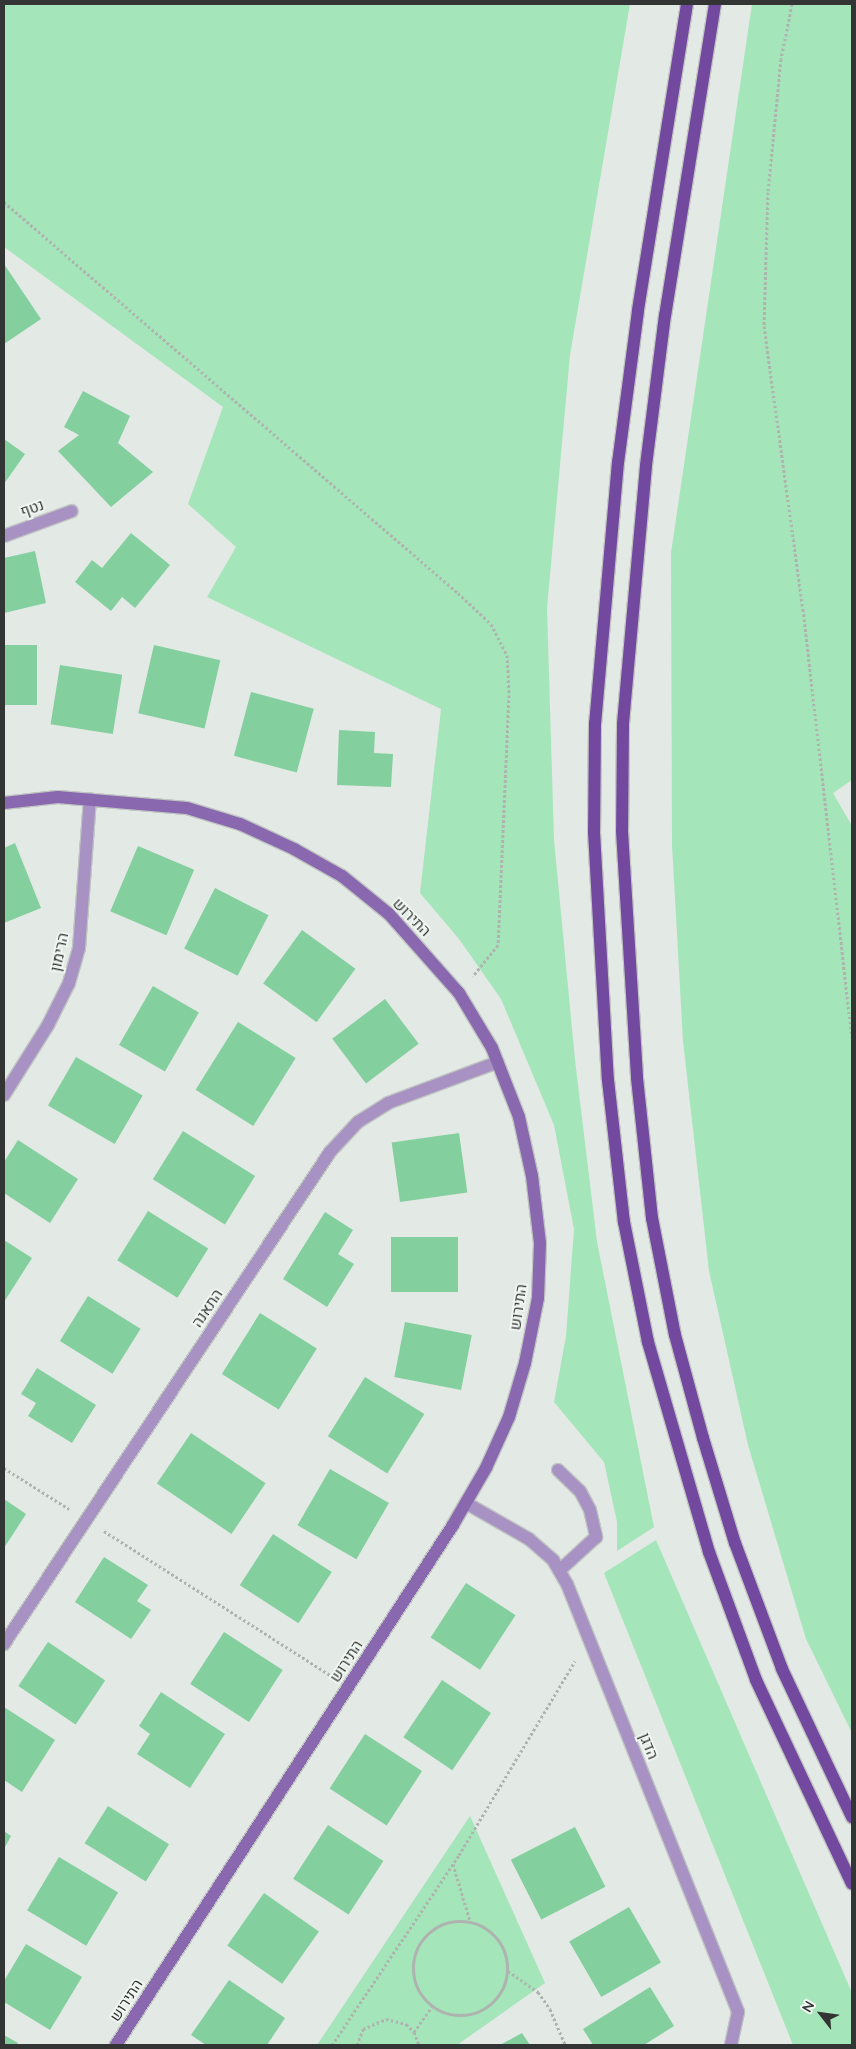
<!DOCTYPE html>
<html>
<head>
<meta charset="utf-8">
<style>
	body { margin:0 }
	#map { position:relative; width:856px; height:2049px; overflow:hidden; background:#e3e9e5; font-family:Quicksand,Heebo,sans-serif }
	div>[style] { position:absolute }
	[style*='--x'] { left:calc(var(--x)*1px); top:calc(var(--y)*1px); width:calc(var(--w)*1px); rotate:calc(var(--a)*1deg) }
	.green>* { inset:0; background:#a5e5ba }
	.building>* { inset:0; background:#83cf9e; transform-origin:0 0 }
	.path>* { height:3px; margin-top:-1.5px; transform-origin:0; background:repeating-linear-gradient(90deg,#aeb3b0 0 2.5px,transparent 0 5px) }
	.path>.ring { margin:-1.5px; padding:0; box-sizing:content-box; background:none; border:3px solid #aeb3b0; border-radius:50% }
	.roads { filter:drop-shadow(1px 0 #c0c5c2) drop-shadow(-1px 0 #c0c5c2) drop-shadow(0 1px #c0c5c2) drop-shadow(0 -1px #c0c5c2) }
	.lane>* { height:12px; margin:-6px; padding:0 6px; transform-origin:6px; border-radius:6px; background:#a792c3 }
	.street>* { height:12px; margin:-6px; padding:0 6px; transform-origin:6px; border-radius:6px; background:#a792c3 }
	.secondary>* { height:12px; margin:-6px; padding:0 6px; transform-origin:6px; border-radius:6px; background:#8968af }
	.primary>* { height:12px; margin:-6px; padding:0 6px; transform-origin:6px; border-radius:6px; background:#73489f }
	span { translate:-50% -50%; white-space:nowrap; text-align:center; line-height:1.15; -webkit-text-stroke:4px #f0f6f2; paint-order:stroke }
	.street-label { font-size:15px; color:#333534 }
	.frame { position:absolute; inset:0; border:5px solid #333534; pointer-events:none }
	.north { position:absolute; left:796px; top:1989px; width:50px; height:50px; -webkit-text-stroke:4px #f0f6f2; paint-order:stroke; rotate:300deg; font-size:14px; font-weight:700; line-height:20px; text-align:center; color:#333534 }
	.north::after { content:''; display:block; margin:auto; width:18px; height:22px; background:#333534; clip-path:polygon(50% 0,100% 100%,50% 72%,0 100%) }
</style>
</head>
<body>
<div id="map">
	<div class="green">
		<i style="clip-path:polygon(4px 4px,630px 4px,570px 355px,547px 608px,554px 840px,575px 1060px,597px 1242px,654px 1527px,617px 1551px,617px 1522px,604px 1462px,554px 1402px,566px 1336px,574px 1229px,554px 1125px,501px 999px,459px 939px,420px 893px,441px 709px,207px 597px,236px 547px,188px 504px,223px 407px,4px 247px)"></i>
		<i style="clip-path:polygon(752px 4px,852px 4px,852px 780px,833px 793px,852px 826px,852px 1733px,806px 1639px,748px 1445px,709px 1271px,683px 1041px,672px 845px,671px 553px)"></i>
		<i style="clip-path:polygon(656px 1540px,852px 1993px,852px 2045px,793px 2045px,604px 1573px)"></i>
		<i style="clip-path:polygon(470px 1816px,545px 1983px,457px 2045px,317px 2045px)"></i>
	</div>
	<div class="building">
		<i style="clip-path:polygon(4px 264px,41px 319px,4px 344px)"></i>
		<i style="clip-path:polygon(83px 391px,130px 416px,118px 443px,153px 472px,111px 507px,58px 451px,79px 435px,64px 427px)"></i>
		<i style="clip-path:polygon(4px 439px,25px 454px,4px 484px)"></i>
		<i style="clip-path:polygon(131px 533px,170px 565px,135px 608px,122px 597px,111px 611px,75px 582px,92px 560px,102px 568px)"></i>
		<i style="clip-path:polygon(35px 551px,46px 603px,4px 613px,4px 558px)"></i>
		<i style="left:4px;top:645px;width:33px;height:60px"></i>
		<i style="left:154px;top:645px;width:68px;height:70px;rotate:13deg"></i>
		<i style="left:60px;top:665px;width:63px;height:60px;rotate:9deg"></i>
		<i style="left:251px;top:692px;width:65px;height:66px;rotate:15deg"></i>
		<i style="clip-path:polygon(339px 730px,375px 732px,374px 753px,393px 754px,391px 787px,337px 785px)"></i>
		<i style="clip-path:polygon(15px 843px,41px 908px,4px 923px,4px 848px)"></i>
		<i style="left:138px;top:846px;width:61px;height:71px;rotate:23deg"></i>
		<i style="left:215px;top:888px;width:60px;height:68px;rotate:27deg"></i>
		<i style="left:302px;top:930px;width:66px;height:66px;rotate:36deg"></i>
		<i style="left:153px;top:986px;width:53px;height:68px;rotate:30deg"></i>
		<i style="left:385px;top:999px;width:56px;height:66px;rotate:53deg"></i>
		<i style="left:238px;top:1022px;width:68px;height:80px;rotate:32deg"></i>
		<i style="left:76px;top:1057px;width:77px;height:56px;rotate:30deg"></i>
		<i style="left:183px;top:1131px;width:85px;height:57px;rotate:32deg"></i>
		<i style="left:459px;top:1133px;width:60px;height:68px;rotate:82deg"></i>
		<i style="clip-path:polygon(18px 1140px,78px 1179px,50px 1223px,4px 1193px,4px 1162px)"></i>
		<i style="left:148px;top:1211px;width:71px;height:58px;rotate:32deg"></i>
		<i style="clip-path:polygon(325px 1212px,353px 1230px,338px 1254px,354px 1264px,327px 1307px,283px 1279px)"></i>
		<i style="left:458px;top:1237px;width:55px;height:67px;rotate:90deg"></i>
		<i style="clip-path:polygon(4px 1240px,32px 1258px,4px 1302px)"></i>
		<i style="left:88px;top:1296px;width:62px;height:53px;rotate:32deg"></i>
		<i style="left:260px;top:1313px;width:67px;height:72px;rotate:32deg"></i>
		<i style="left:405px;top:1322px;width:68px;height:56px;rotate:11deg"></i>
		<i style="clip-path:polygon(37px 1368px,96px 1405px,72px 1443px,28px 1416px,36px 1403px,21px 1394px)"></i>
		<i style="left:365px;top:1377px;width:70px;height:70px;rotate:32deg"></i>
		<i style="left:191px;top:1433px;width:90px;height:61px;rotate:34deg"></i>
		<i style="left:330px;top:1469px;width:68px;height:65px;rotate:30deg"></i>
		<i style="clip-path:polygon(4px 1499px,26px 1514px,4px 1548px)"></i>
		<i style="left:273px;top:1534px;width:70px;height:61px;rotate:33deg"></i>
		<i style="clip-path:polygon(104px 1557px,148px 1585px,137px 1601px,151px 1610px,131px 1639px,75px 1602px)"></i>
		<i style="left:466px;top:1583px;width:59px;height:65px;rotate:33deg"></i>
		<i style="left:224px;top:1632px;width:70px;height:62px;rotate:33deg"></i>
		<i style="left:48px;top:1642px;width:69px;height:53px;rotate:34deg"></i>
		<i style="left:442px;top:1680px;width:59px;height:69px;rotate:34deg"></i>
		<i style="clip-path:polygon(161px 1692px,225px 1734px,190px 1788px,137px 1754px,150px 1734px,139px 1726px)"></i>
		<i style="clip-path:polygon(4px 1707px,55px 1740px,22px 1792px,4px 1780px)"></i>
		<i style="left:365px;top:1734px;width:68px;height:65px;rotate:33deg"></i>
		<i style="left:108px;top:1806px;width:72px;height:44px;rotate:32deg"></i>
		<i style="left:328px;top:1825px;width:66px;height:64px;rotate:33deg"></i>
		<i style="left:575px;top:1827px;width:67px;height:72px;rotate:63deg"></i>
		<i style="clip-path:polygon(4px 1831px,11px 1836px,4px 1849px)"></i>
		<i style="left:59px;top:1857px;width:69px;height:62px;rotate:31deg"></i>
		<i style="left:264px;top:1893px;width:67px;height:64px;rotate:35deg"></i>
		<i style="left:629px;top:1907px;width:64px;height:69px;rotate:60deg"></i>
		<i style="clip-path:polygon(26px 1944px,82px 1977px,50px 2030px,4px 2002px,4px 1981px)"></i>
		<i style="clip-path:polygon(229px 1980px,285px 2018px,267px 2045px,206px 2045px,191px 2035px)"></i>
		<i style="clip-path:polygon(650px 1987px,674px 2026px,644px 2045px,593px 2045px,583px 2029px)"></i>
		<i style="clip-path:polygon(522px 2033px,530px 2045px,500px 2045px)"></i>
		<i style="clip-path:polygon(4px 2035px,18px 2043px,16px 2045px,4px 2045px)"></i>
	</div>
	<div class="path">
		<i style="--x:792;--y:4;--w:56;--a:101.3"></i>
		<i style="--x:781;--y:59;--w:134;--a:95.6"></i>
		<i style="--x:768;--y:192;--w:134;--a:91.7"></i>
		<i style="--x:764;--y:326;--w:286;--a:82.2"></i>
		<i style="--x:803;--y:609;--w:431;--a:83.5"></i>
		<i style="--x:4;--y:202;--w:599;--a:40.74"></i>
		<i style="--x:458;--y:593;--w:45;--a:43.2"></i>
		<i style="--x:491;--y:624;--w:35;--a:63"></i>
		<i style="--x:507;--y:655;--w:40;--a:87.1"></i>
		<i style="--x:509;--y:695;--w:250;--a:92.5"></i>
		<i style="--x:498;--y:945;--w:40;--a:129"></i>
		<i style="--x:4;--y:1468;--w:77;--a:32.2"></i>
		<i style="--x:104;--y:1531;--w:268;--a:32.5"></i>
		<i style="--x:453;--y:1864;--w:59;--a:73.4"></i>
		<i class="ring" style="left:413px;top:1921px;width:91px;height:91px"></i>
		<i style="--x:508;--y:1971;--w:37;--a:35"></i>
		<i style="--x:538;--y:1992;--w:21;--a:55"></i>
		<i style="--x:550;--y:2009;--w:39;--a:67"></i>
		<i style="--x:414;--y:2032;--w:32;--a:-55"></i>
		<i style="--x:332;--y:2045;--w:229;--a:-56.2"></i>
		<i style="--x:459;--y:1855;--w:226;--a:-59.1"></i>
		<i style="--x:357;--y:2045;--w:17;--a:-69"></i>
		<i style="--x:363;--y:2029;--w:25;--a:-23"></i>
		<i style="--x:386;--y:2019;--w:21;--a:14"></i>
		<i style="--x:406;--y:2024;--w:11;--a:45"></i>
		<i style="--x:414;--y:2032;--w:14;--a:69"></i>
	</div>
	<div class="roads">
		<div class="lane">
			<i style="--x:558;--y:1470;--w:30;--a:44"></i>
			<i style="--x:580;--y:1491;--w:21;--a:62"></i>
			<i style="--x:590;--y:1510;--w:28;--a:77"></i>
			<i style="--x:596;--y:1537;--w:49;--a:137.5"></i>
		</div>
		<div class="street">
			<i style="--x:4;--y:536;--w:72;--a:-20.2"></i>
			<i style="--x:4;--y:1095;--w:83;--a:-57.8"></i>
			<i style="--x:48;--y:1025;--w:47;--a:-63.4"></i>
			<i style="--x:69;--y:983;--w:36;--a:-74"></i>
			<i style="--x:79;--y:948;--w:149;--a:-85.8"></i>
			<i style="--x:466;--y:1503;--w:73;--a:29.7"></i>
			<i style="--x:529;--y:1539;--w:32;--a:41"></i>
			<i style="--x:553;--y:1560;--w:28;--a:60"></i>
			<i style="--x:567;--y:1584;--w:461;--a:68.2"></i>
			<i style="--x:738;--y:2012;--w:34;--a:102"></i>
			<i style="--x:4;--y:1644;--w:590;--a:-56.47"></i>
			<i style="--x:330;--y:1152;--w:41;--a:-47"></i>
			<i style="--x:358;--y:1122;--w:36;--a:-32"></i>
			<i style="--x:388;--y:1103;--w:117;--a:-20.4"></i>
		</div>
		<div class="secondary">
			<i style="--x:4;--y:803;--w:54;--a:-6.3"></i>
			<i style="--x:58;--y:797;--w:129;--a:4.9"></i>
			<i style="--x:187;--y:808;--w:55;--a:16.8"></i>
			<i style="--x:240;--y:824;--w:60;--a:24.8"></i>
			<i style="--x:294;--y:849;--w:55;--a:29.4"></i>
			<i style="--x:342;--y:876;--w:60;--a:39"></i>
			<i style="--x:389;--y:914;--w:106;--a:48.5"></i>
			<i style="--x:459;--y:993;--w:64;--a:59"></i>
			<i style="--x:492;--y:1048;--w:74;--a:68.6"></i>
			<i style="--x:519;--y:1117;--w:60;--a:77.6"></i>
			<i style="--x:532;--y:1176;--w:67;--a:83.2"></i>
			<i style="--x:540;--y:1243;--w:55;--a:92.1"></i>
			<i style="--x:538;--y:1298;--w:66;--a:101.3"></i>
			<i style="--x:525;--y:1363;--w:56;--a:106.5"></i>
			<i style="--x:509;--y:1417;--w:56;--a:114.3"></i>
			<i style="--x:486;--y:1468;--w:66;--a:120.1"></i>
			<i style="--x:453;--y:1525;--w:620;--a:122.95"></i>
		</div>
		<div class="primary">
			<i style="--x:687;--y:4;--w:311;--a:99.1"></i>
			<i style="--x:638;--y:311;--w:152;--a:97.5"></i>
			<i style="--x:618;--y:462;--w:262;--a:95"></i>
			<i style="--x:595;--y:723;--w:109;--a:90.5"></i>
			<i style="--x:594;--y:832;--w:248;--a:86.8"></i>
			<i style="--x:608;--y:1080;--w:143;--a:83.6"></i>
			<i style="--x:624;--y:1222;--w:122;--a:78.7"></i>
			<i style="--x:648;--y:1342;--w:219;--a:73.8"></i>
			<i style="--x:709;--y:1552;--w:136;--a:69.8"></i>
			<i style="--x:756;--y:1680;--w:225;--a:64.8"></i>
			<i style="--x:715;--y:4;--w:315;--a:99.1"></i>
			<i style="--x:665;--y:315;--w:152;--a:97.2"></i>
			<i style="--x:646;--y:466;--w:259;--a:95.1"></i>
			<i style="--x:623;--y:724;--w:107;--a:90.5"></i>
			<i style="--x:622;--y:831;--w:247;--a:86.5"></i>
			<i style="--x:637;--y:1078;--w:141;--a:83.9"></i>
			<i style="--x:652;--y:1218;--w:119;--a:78.9"></i>
			<i style="--x:675;--y:1335;--w:107;--a:74.8"></i>
			<i style="--x:703;--y:1438;--w:110;--a:73.1"></i>
			<i style="--x:735;--y:1543;--w:134;--a:69.5"></i>
			<i style="--x:782;--y:1669;--w:164;--a:64.7"></i>
		</div>
	</div>
	<div class="street-label">
		<span style="left:32px;top:508px;rotate:-20deg">נטף</span>
		<span style="left:412px;top:917px;rotate:45deg">התירוש</span>
		<span style="left:59px;top:952px;rotate:-78deg">הרימון</span>
		<span style="left:518px;top:1307px;rotate:-82deg">התירוש</span>
		<span style="left:207px;top:1308px;rotate:-56deg">התאנה</span>
		<span style="left:346px;top:1661px;rotate:-57deg">התירוש</span>
		<span style="left:649px;top:1746px;rotate:68deg">הדגן</span>
		<span style="left:126px;top:2000px;rotate:-57deg">התירוש</span>
	</div>
	<div class="frame"></div>
	<div class="north">N</div>
</div>
</body>
</html>
